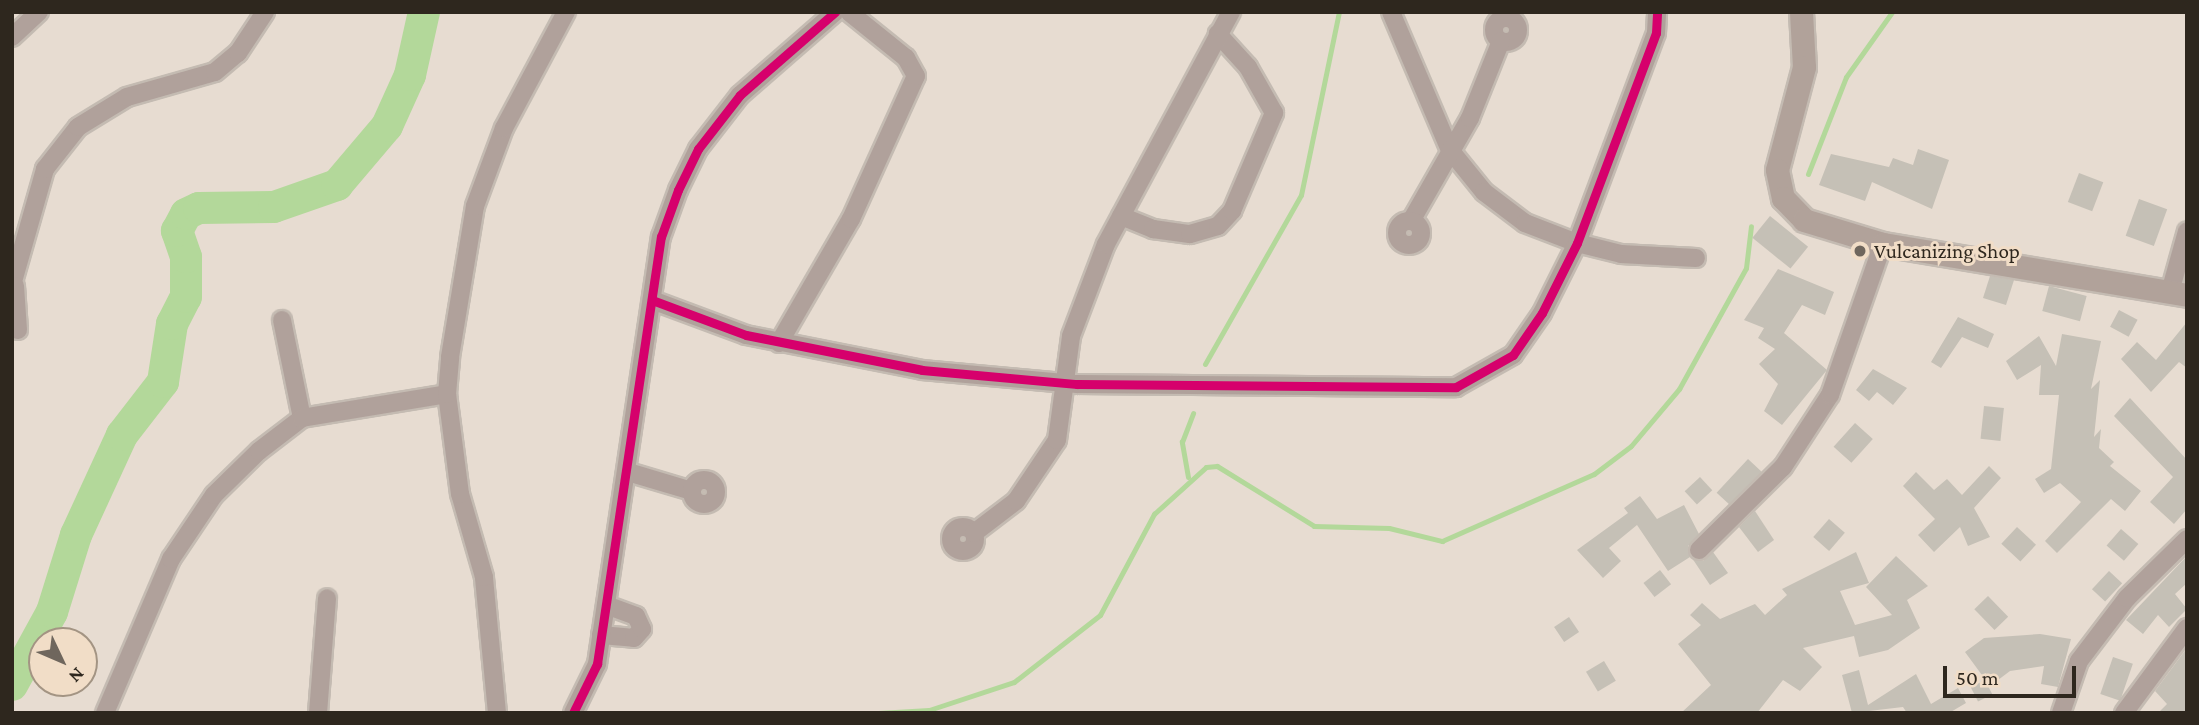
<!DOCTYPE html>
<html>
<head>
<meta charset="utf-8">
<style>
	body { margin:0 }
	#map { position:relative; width:2199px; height:725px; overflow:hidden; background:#e7dcd1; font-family:"Crimson Pro",serif }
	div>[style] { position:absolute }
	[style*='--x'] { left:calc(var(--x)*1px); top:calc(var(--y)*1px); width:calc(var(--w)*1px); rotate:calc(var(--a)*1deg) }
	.stream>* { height:5px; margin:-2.5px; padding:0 2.5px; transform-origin:2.5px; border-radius:2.5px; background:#b3d89a }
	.river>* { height:32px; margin:-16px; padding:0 16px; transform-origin:16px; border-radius:16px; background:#b3d89a }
	.building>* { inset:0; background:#c5c0b6; transform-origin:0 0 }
	.roads { filter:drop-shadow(2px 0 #c4bbb2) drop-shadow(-2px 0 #c4bbb2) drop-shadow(0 2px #c4bbb2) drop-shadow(0 -2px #c4bbb2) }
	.minor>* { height:18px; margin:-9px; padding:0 9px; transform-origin:9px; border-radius:9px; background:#b0a19b }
	.minor>.ring { margin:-9px; padding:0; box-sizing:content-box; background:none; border:18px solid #b0a19b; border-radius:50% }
	.major>* { height:23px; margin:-11.5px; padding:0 11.5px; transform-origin:11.5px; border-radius:11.5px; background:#b1a29a }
	.cycleway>* { height:9px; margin:-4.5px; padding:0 4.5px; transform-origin:4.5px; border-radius:4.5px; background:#d6006c }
	.dots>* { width:19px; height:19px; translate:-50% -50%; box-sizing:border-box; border:4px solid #f1ddc7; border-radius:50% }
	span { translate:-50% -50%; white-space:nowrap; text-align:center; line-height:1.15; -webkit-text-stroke:6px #f1ddc7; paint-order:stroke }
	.poi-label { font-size:21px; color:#2e271e }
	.left { translate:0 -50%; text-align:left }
	.frame { position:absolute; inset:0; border:14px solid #2e271e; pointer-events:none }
	.north { position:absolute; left:28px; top:627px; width:70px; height:70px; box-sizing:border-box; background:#f1ddc7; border:2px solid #a39483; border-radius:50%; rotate:134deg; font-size:19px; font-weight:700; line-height:28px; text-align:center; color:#2e271e }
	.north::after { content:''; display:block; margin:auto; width:24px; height:32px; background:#6f665d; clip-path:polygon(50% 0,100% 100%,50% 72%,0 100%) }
	.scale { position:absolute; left:1943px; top:666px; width:133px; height:32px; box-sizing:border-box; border:4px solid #2e271e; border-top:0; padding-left:9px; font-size:21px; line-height:24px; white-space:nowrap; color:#2e271e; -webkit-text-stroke:5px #f1ddc7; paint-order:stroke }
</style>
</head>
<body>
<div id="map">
	<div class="stream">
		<i style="--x:1808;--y:174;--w:104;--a:-68.6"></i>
		<i style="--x:1846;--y:77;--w:80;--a:-54.7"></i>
		<i style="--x:1205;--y:364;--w:194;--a:-60.4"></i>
		<i style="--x:1301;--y:195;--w:187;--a:-78.3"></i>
		<i style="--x:1188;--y:477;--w:36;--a:-100"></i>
		<i style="--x:1182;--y:442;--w:31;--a:-69"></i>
		<i style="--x:878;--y:713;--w:51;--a:-3.4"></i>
		<i style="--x:929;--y:710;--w:89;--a:-18.2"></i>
		<i style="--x:1014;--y:682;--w:109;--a:-37.9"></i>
		<i style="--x:1100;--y:615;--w:115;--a:-61.9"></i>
		<i style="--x:1154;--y:514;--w:70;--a:-42.1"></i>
		<i style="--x:1206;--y:467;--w:11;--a:-5"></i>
		<i style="--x:1217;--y:466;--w:114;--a:31.7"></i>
		<i style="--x:1314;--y:526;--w:75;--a:1.5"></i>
		<i style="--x:1389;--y:528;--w:55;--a:13.8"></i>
		<i style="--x:1442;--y:541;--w:166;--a:-23.8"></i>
		<i style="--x:1594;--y:474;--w:46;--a:-37.1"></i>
		<i style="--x:1631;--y:446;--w:75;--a:-49.9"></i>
		<i style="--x:1679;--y:389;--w:138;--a:-61"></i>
		<i style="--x:1746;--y:268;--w:42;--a:-83.2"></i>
	</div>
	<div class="river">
		<i style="--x:12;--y:685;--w:83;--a:-61.3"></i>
		<i style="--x:52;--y:612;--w:81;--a:-72.7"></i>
		<i style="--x:76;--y:535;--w:110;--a:-65.3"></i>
		<i style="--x:122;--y:435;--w:67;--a:-52.3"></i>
		<i style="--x:163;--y:382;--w:59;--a:-81.2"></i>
		<i style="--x:172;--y:324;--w:30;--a:-63"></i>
		<i style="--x:186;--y:297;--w:40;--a:-90"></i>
		<i style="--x:186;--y:257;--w:28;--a:-109"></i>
		<i style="--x:177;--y:231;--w:19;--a:-62"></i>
		<i style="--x:186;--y:214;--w:14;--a:-25"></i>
		<i style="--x:199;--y:208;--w:75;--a:-0.8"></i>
		<i style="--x:274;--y:207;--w:67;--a:-19.2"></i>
		<i style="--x:337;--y:185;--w:77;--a:-49.7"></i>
		<i style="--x:387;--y:126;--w:56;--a:-65.7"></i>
		<i style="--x:410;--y:75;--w:65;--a:-77.5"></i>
	</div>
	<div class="building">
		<i style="clip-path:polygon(1918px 149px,1949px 160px,1932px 209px,1872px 182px,1865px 201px,1819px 185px,1831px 154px,1889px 167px,1893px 158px,1913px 165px)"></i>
		<i style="left:2079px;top:173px;width:26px;height:31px;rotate:21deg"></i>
		<i style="left:2139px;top:199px;width:30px;height:39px;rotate:20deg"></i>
		<i style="left:1770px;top:216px;width:49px;height:28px;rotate:39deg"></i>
		<i style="clip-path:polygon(1778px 269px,1834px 292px,1825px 315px,1802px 305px,1784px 333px,1827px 370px,1782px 425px,1764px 411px,1778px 384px,1759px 364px,1775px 349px,1758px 338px,1764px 328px,1744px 320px)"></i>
		<i style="clip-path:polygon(1990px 276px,2014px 280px,2006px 305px,1983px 298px)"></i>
		<i style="left:2049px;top:286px;width:39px;height:26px;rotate:15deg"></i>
		<i style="left:2119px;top:310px;width:21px;height:19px;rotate:28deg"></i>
		<i style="clip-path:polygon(1958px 317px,1994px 334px,1988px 348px,1962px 337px,1941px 368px,1931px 362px)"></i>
		<i style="clip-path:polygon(2187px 322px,2187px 368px,2179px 362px,2151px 392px,2121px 359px,2137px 342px,2156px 360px)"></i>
		<i style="clip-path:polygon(2062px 334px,2101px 341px,2091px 389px,2100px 380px,2094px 437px,2101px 429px,2099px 448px,2114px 462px,2110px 466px,2141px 491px,2125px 511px,2111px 499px,2057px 553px,2045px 541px,2081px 502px,2060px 483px,2044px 493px,2035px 479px,2051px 469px,2059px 395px,2039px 395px,2041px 365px,2017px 380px,2006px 361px,2039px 336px,2056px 366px)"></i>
		<i style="clip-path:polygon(1873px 369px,1907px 388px,1893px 405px,1877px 392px,1869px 401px,1856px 390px)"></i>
		<i style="clip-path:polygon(2130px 398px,2187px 460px,2187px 509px,2174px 524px,2150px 502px,2173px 477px,2114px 416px)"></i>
		<i style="left:1984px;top:406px;width:20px;height:33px;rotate:6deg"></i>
		<i style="left:1855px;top:423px;width:24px;height:32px;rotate:42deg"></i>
		<i style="left:1748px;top:459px;width:19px;height:46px;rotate:43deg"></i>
		<i style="clip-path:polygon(1989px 466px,2001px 478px,1974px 508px,1990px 537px,1968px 546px,1960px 527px,1934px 552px,1918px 535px,1935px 519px,1903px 486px,1916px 472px,1934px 490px,1947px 479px,1962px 495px)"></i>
		<i style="left:1700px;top:477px;width:18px;height:21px;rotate:47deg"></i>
		<i style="clip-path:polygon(1640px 496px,1657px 519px,1684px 505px,1699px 534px,1688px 546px,1690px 557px,1668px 571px,1637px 525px,1609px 548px,1621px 561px,1603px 578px,1577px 550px,1628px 513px,1624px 508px)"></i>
		<i style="clip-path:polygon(1755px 511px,1774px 540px,1758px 552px,1739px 527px)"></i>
		<i style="left:1829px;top:519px;width:21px;height:24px;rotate:41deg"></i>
		<i style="left:2017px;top:527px;width:26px;height:23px;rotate:43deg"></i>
		<i style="left:2121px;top:529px;width:23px;height:22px;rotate:41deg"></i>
		<i style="clip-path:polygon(1713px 552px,1728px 573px,1710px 585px,1692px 558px,1703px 561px)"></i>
		<i style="clip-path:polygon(1856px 552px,1869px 583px,1840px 591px,1855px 625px,1892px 615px,1866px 587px,1896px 556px,1928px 586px,1907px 600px,1920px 628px,1888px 650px,1859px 657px,1854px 636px,1803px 648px,1822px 667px,1800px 691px,1783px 680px,1757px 713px,1681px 713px,1711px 685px,1678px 644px,1701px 625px,1690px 615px,1702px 603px,1720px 619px,1755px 604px,1765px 615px,1787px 595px,1782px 589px)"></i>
		<i style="clip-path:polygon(2187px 556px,2187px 583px,2175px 594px,2187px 609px,2169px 627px,2158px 615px,2143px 634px,2126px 620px)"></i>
		<i style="left:1660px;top:570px;width:18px;height:21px;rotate:52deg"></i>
		<i style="left:2109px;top:571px;width:18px;height:25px;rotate:43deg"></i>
		<i style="left:1988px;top:596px;width:29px;height:19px;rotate:46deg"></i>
		<i style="left:1569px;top:617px;width:18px;height:18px;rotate:56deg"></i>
		<i style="clip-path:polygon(2040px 634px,2071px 639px,2058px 687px,2041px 684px,2044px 666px,2010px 671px,1990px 686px,1965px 652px,1984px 638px)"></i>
		<i style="clip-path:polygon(2187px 648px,2187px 713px,2158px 713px,2167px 704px,2155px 691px)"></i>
		<i style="left:2113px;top:657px;width:21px;height:39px;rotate:19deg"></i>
		<i style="left:1604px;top:661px;width:23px;height:21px;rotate:59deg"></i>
		<i style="clip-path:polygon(1859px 670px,1868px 705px,1916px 674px,1931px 704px,1958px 688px,1966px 703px,1949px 713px,1907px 713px,1903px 707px,1852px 713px,1842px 675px)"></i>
		<i style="left:1985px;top:680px;width:16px;height:16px;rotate:63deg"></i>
	</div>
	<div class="roads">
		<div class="minor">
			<i style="--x:1391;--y:12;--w:150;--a:66.9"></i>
			<i style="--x:1450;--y:150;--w:54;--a:51"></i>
			<i style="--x:1484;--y:192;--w:51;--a:37.1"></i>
			<i style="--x:1525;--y:223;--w:56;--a:21"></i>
			<i style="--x:1577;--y:243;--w:45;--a:14"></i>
			<i style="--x:1621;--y:254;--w:75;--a:3.1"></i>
			<i class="ring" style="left:1494px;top:18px;width:6px;height:6px"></i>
			<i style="--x:12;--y:37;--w:37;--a:-43"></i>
			<i style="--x:1121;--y:216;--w:35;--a:22"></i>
			<i style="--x:1153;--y:229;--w:37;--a:8"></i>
			<i style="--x:1190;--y:234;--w:29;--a:-16"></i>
			<i style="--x:1218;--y:226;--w:21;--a:-47"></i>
			<i style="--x:1232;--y:211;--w:107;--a:-66.8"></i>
			<i style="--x:1274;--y:113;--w:53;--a:-119.5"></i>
			<i style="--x:1248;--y:67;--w:45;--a:-132.3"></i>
			<i style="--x:1411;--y:221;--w:119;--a:-60.2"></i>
			<i style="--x:1470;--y:118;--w:83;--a:-68.1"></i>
			<i class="ring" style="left:1397px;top:221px;width:6px;height:6px"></i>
			<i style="--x:12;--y:285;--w:121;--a:-74.1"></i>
			<i style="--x:45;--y:169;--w:53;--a:-51.8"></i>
			<i style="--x:78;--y:127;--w:57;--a:-31.5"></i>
			<i style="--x:127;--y:97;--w:91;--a:-15.9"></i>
			<i style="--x:215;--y:72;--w:30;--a:-40"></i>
			<i style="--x:238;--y:53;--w:49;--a:-56.6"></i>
			<i style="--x:15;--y:286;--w:44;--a:86.1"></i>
			<i style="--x:2170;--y:292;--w:63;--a:-74.4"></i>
			<i style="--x:652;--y:300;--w:100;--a:20.4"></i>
			<i style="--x:746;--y:335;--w:179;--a:11.2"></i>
			<i style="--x:922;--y:370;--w:156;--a:5.2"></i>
			<i style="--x:1077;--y:384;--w:379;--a:0.5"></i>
			<i style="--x:1456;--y:387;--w:65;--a:-29.3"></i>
			<i style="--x:1513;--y:355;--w:51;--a:-55.4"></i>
			<i style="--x:1542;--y:313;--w:78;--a:-63.4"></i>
			<i style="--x:1577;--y:243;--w:224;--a:-69.4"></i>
			<i style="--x:1656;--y:33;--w:21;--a:-87"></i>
			<i style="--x:282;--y:320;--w:100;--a:78.5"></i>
			<i style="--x:779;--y:343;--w:143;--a:-59.9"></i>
			<i style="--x:851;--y:219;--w:157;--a:-65.6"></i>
			<i style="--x:916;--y:76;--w:21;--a:-119"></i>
			<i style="--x:906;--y:58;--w:73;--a:-141.1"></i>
			<i style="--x:628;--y:472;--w:67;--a:16.5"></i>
			<i class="ring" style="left:692px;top:480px;width:6px;height:6px"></i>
			<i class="ring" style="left:951px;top:527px;width:6px;height:6px"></i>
			<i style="--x:974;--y:533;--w:53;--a:-37.3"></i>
			<i style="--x:1016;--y:501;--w:73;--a:-56.1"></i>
			<i style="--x:1057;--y:440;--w:105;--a:-82.3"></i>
			<i style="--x:1071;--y:336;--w:98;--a:-69.2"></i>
			<i style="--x:1106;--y:244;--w:264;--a:-61.7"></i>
			<i style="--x:1699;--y:550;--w:118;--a:-44.7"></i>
			<i style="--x:1783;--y:467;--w:86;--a:-56.9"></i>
			<i style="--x:1830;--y:395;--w:160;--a:-70.7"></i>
			<i style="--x:601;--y:635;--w:33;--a:5"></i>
			<i style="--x:634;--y:638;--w:12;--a:-48"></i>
			<i style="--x:642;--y:629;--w:14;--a:-115"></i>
			<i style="--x:636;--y:616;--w:32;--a:-160"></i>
			<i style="--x:105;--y:713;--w:168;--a:-66.8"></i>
			<i style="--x:171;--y:559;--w:77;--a:-56.1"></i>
			<i style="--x:214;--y:495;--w:63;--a:-44.4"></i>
			<i style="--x:259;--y:451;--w:54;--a:-37.5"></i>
			<i style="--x:302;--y:418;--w:147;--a:-9.4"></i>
			<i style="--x:318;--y:713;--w:115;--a:-85.5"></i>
			<i style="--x:497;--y:713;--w:137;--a:-95.5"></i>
			<i style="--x:484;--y:577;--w:86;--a:-106.1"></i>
			<i style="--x:460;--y:494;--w:101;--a:-97.4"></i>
			<i style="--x:447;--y:394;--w:37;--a:-85"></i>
			<i style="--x:450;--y:357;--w:153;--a:-80.6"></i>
			<i style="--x:475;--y:206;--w:83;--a:-69.6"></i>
			<i style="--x:504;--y:128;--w:132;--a:-61.9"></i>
			<i style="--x:573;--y:713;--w:55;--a:-63.9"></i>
			<i style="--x:597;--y:664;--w:432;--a:-81.5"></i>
			<i style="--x:661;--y:237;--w:50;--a:-70.1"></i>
			<i style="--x:678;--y:190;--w:46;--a:-64"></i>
			<i style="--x:698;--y:149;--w:68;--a:-52.1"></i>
			<i style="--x:740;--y:95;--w:126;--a:-41.1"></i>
			<i style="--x:2061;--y:713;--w:55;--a:-70.9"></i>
			<i style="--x:2079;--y:661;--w:79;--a:-52.7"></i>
			<i style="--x:2127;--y:598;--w:84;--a:-44.5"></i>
			<i style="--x:2124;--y:713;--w:106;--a:-53.5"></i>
		</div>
		<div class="major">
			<i style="--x:1801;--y:12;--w:55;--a:86.9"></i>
			<i style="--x:1804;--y:67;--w:106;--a:104.7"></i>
			<i style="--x:1777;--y:170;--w:29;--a:78"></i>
			<i style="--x:1783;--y:198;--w:30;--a:46"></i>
			<i style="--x:1804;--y:220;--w:83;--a:16.9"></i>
			<i style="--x:1883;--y:244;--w:308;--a:9.5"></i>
		</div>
	</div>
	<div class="cycleway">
		<i style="--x:652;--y:300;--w:100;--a:20.4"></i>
		<i style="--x:746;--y:335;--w:179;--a:11.2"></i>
		<i style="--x:922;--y:370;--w:156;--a:5.2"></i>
		<i style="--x:1077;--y:384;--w:379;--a:0.5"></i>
		<i style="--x:1456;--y:387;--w:65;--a:-29.3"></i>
		<i style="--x:1513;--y:355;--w:51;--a:-55.4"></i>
		<i style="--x:1542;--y:313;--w:78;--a:-63.4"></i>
		<i style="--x:1577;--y:243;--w:224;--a:-69.4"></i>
		<i style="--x:1656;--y:33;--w:21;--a:-87"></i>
		<i style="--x:573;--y:713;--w:55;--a:-63.9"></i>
		<i style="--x:597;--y:664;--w:432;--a:-81.5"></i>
		<i style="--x:661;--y:237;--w:50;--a:-70.1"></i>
		<i style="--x:678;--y:190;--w:46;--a:-64"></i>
		<i style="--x:698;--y:149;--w:68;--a:-52.1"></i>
		<i style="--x:740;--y:95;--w:126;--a:-41.1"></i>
	</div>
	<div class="dots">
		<i style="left:1860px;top:251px;background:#6f665d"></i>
	</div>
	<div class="poi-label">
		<span class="left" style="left:1874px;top:251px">Vulcanizing Shop</span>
	</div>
	<div class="frame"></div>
	<div class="north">N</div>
	<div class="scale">50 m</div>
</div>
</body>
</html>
